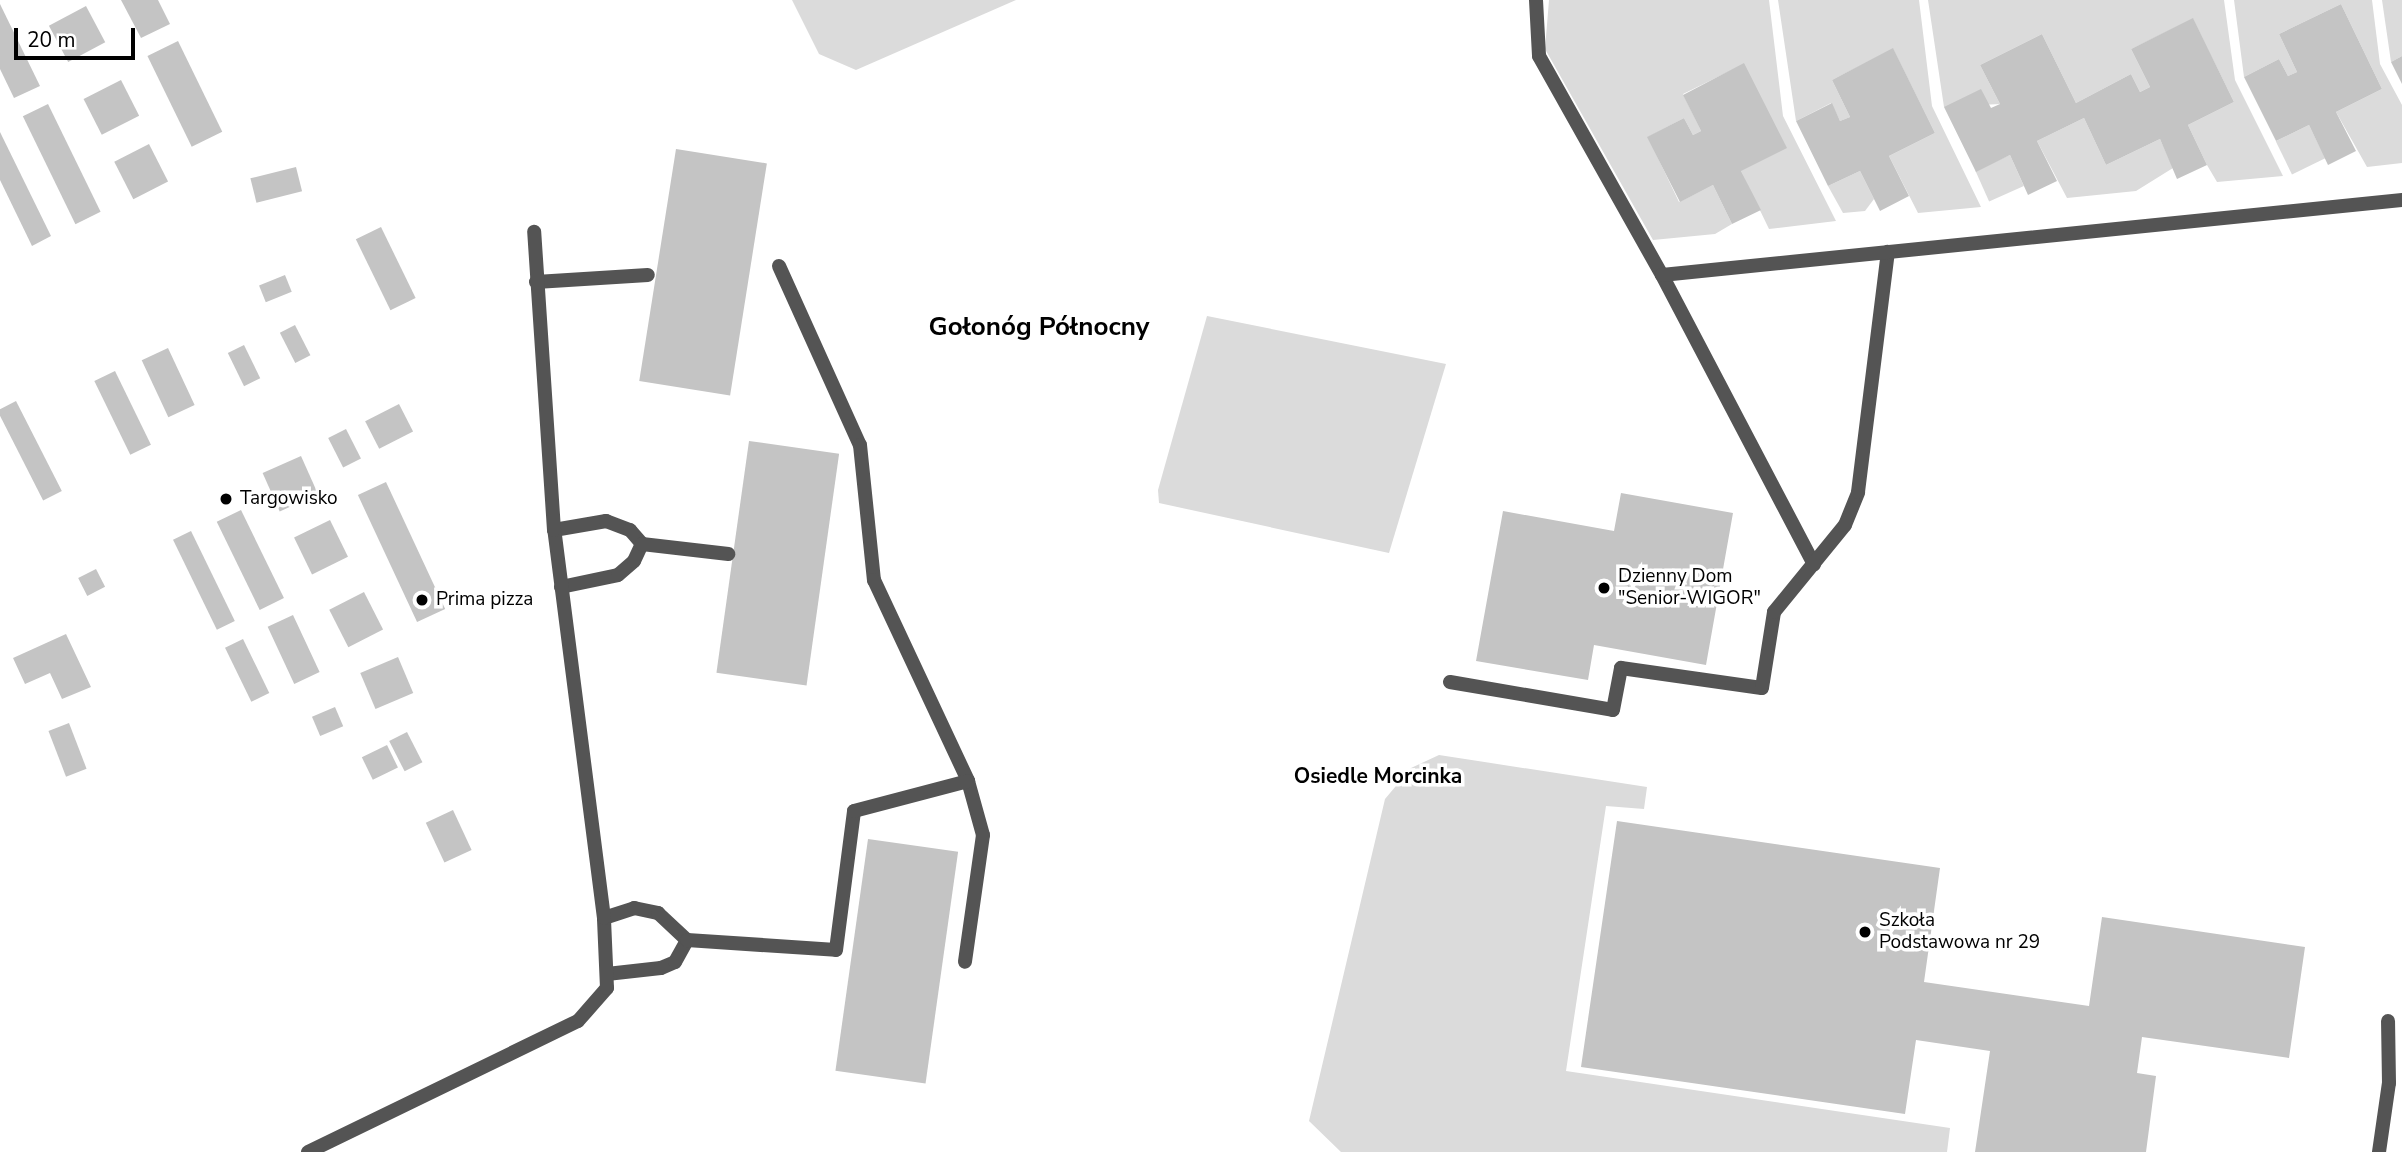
<!DOCTYPE html>
<html>
<head>
<meta charset="utf-8">
<style>
	body { margin:0 }
	#map { position:relative; width:2402px; height:1152px; overflow:hidden; background:#fff; font-family:"Nunito Sans",sans-serif }
	div>[style] { position:absolute }
	[style*='--x'] { left:calc(var(--x)*1px); top:calc(var(--y)*1px); width:calc(var(--w)*1px); rotate:calc(var(--a)*1deg) }
	.green>* { inset:0; background:#dbdbdb; transform-origin:0 0 }
	.building>* { inset:0; background:#c4c4c4; transform-origin:0 0 }
	.service>* { height:14px; margin:-7px; padding:0 7px; transform-origin:7px; border-radius:7px; background:#545454 }
	.minor>* { height:14px; margin:-7px; padding:0 7px; transform-origin:7px; border-radius:7px; background:#545454 }
	.dots>* { width:19px; height:19px; translate:-50% -50%; box-sizing:border-box; border:4px solid #fff; border-radius:50% }
	span { translate:-50% -50%; white-space:nowrap; text-align:center; line-height:1.15; -webkit-text-stroke:7px #fff; paint-order:stroke }
	.poi-label { font-size:19px; color:#000 }
	.left { translate:0 -50%; text-align:left }
	.neighbourhood-label { font-size:21px; color:#000; font-weight:700 }
	.district-label { font-size:26px; color:#000; font-weight:700 }
	.scale { position:absolute; left:14px; top:28px; width:121px; height:32px; box-sizing:border-box; border:4px solid #000; border-top:0; padding-left:9px; font-size:21px; line-height:24px; white-space:nowrap; color:#000; -webkit-text-stroke:5px #fff; paint-order:stroke }
</style>
</head>
<body>
<div id="map">
	<div class="green">
		<i style="clip-path:polygon(792px 0,1016px 0,856px 70px,819px 54px)"></i>
		<i style="clip-path:polygon(1549px 0,1769px 0,1783px 116px,1836px 221px,1769px 229px,1741px 171px,1744px 64px,1683px 94px,1701px 131px,1693px 135px,1684px 118px,1648px 137px,1679px 202px,1713px 185px,1732px 224px,1715px 234px,1653px 240px,1545px 49px)"></i>
		<i style="clip-path:polygon(1778px 0,1919px 0,1932px 106px,1981px 207px,1918px 213px,1889px 156px,1935px 133px,1893px 49px,1832px 80px,1850px 117px,1840px 121px,1831px 103px,1796px 121px)"></i>
		<i style="clip-path:polygon(1928px 0,2224px 0,2235px 80px,2283px 176px,2217px 182px,2207px 165px,2188px 125px,2234px 102px,2193px 19px,2131px 49px,2150px 87px,2140px 92px,2131px 74px,2076px 103px,2042px 34px,1980px 65px,2000px 104px,1944px 107px)"></i>
		<i style="clip-path:polygon(2234px 0,2372px 0,2380px 64px,2402px 105px,2402px 163px,2367px 167px,2336px 112px,2382px 89px,2341px 4px,2279px 34px,2297px 72px,2288px 76px,2279px 59px,2244px 77px)"></i>
		<i style="clip-path:polygon(2382px 0,2402px 0,2402px 56px,2391px 62px)"></i>
		<i style="clip-path:polygon(2084px 118px,2106px 165px,2160px 139px,2173px 168px,2136px 191px,2067px 198px,2037px 141px)"></i>
		<i style="left:2309px;top:125px;width:37px;height:37px;rotate:64deg"></i>
		<i style="left:2010px;top:155px;width:34px;height:38px;rotate:66deg"></i>
		<i style="clip-path:polygon(1860px 171px,1874px 199px,1865px 211px,1843px 213px,1828px 186px)"></i>
		<i style="clip-path:polygon(1207px 316px,1446px 364px,1389px 553px,1159px 503px,1158px 490px)"></i>
		<i style="clip-path:polygon(1439px 755px,1647px 787px,1644px 809px,1606px 806px,1566px 1071px,1950px 1128px,1947px 1152px,1341px 1152px,1309px 1121px,1385px 799px,1411px 768px)"></i>
	</div>
	<div class="building">
		<i style="clip-path:polygon(121px 0,158px 0,170px 24px,141px 38px)"></i>
		<i style="clip-path:polygon(0 4px,40px 86px,14px 98px,0 69px)"></i>
		<i style="clip-path:polygon(2341px 4px,2382px 89px,2336px 112px,2356px 151px,2328px 165px,2309px 125px,2276px 141px,2244px 77px,2279px 59px,2288px 76px,2297px 72px,2279px 34px)"></i>
		<i style="left:86px;top:6px;width:41px;height:42px;rotate:62deg"></i>
		<i style="clip-path:polygon(2193px 18px,2234px 102px,2188px 125px,2207px 165px,2177px 179px,2160px 139px,2106px 165px,2084px 118px,2037px 141px,2057px 181px,2028px 195px,2010px 155px,1976px 172px,1944px 107px,1981px 89px,1991px 108px,2000px 104px,1980px 65px,2042px 34px,2076px 103px,2131px 74px,2140px 92px,2150px 87px,2131px 49px)"></i>
		<i style="left:178px;top:41px;width:101px;height:34px;rotate:64deg"></i>
		<i style="clip-path:polygon(1893px 48px,1935px 133px,1889px 156px,1909px 196px,1880px 211px,1860px 171px,1828px 186px,1796px 121px,1832px 103px,1840px 121px,1850px 117px,1832px 80px)"></i>
		<i style="clip-path:polygon(2402px 56px,2402px 84px,2391px 62px)"></i>
		<i style="clip-path:polygon(1744px 63px,1787px 148px,1741px 171px,1761px 210px,1732px 224px,1713px 185px,1680px 202px,1647px 137px,1684px 118px,1693px 135px,1701px 131px,1683px 95px)"></i>
		<i style="left:121px;top:80px;width:40px;height:42px;rotate:63deg"></i>
		<i style="left:48px;top:104px;width:120px;height:28px;rotate:64deg"></i>
		<i style="clip-path:polygon(0 132px,51px 236px,32px 246px,0 180px)"></i>
		<i style="left:149px;top:144px;width:42px;height:39px;rotate:63deg"></i>
		<i style="left:676px;top:149px;width:92px;height:235px;rotate:9deg"></i>
		<i style="left:296px;top:167px;width:25px;height:47px;rotate:76deg"></i>
		<i style="left:381px;top:227px;width:79px;height:28px;rotate:64deg"></i>
		<i style="left:285px;top:275px;width:18px;height:28px;rotate:68deg"></i>
		<i style="left:295px;top:325px;width:34px;height:17px;rotate:63deg"></i>
		<i style="left:244px;top:345px;width:37px;height:18px;rotate:64deg"></i>
		<i style="left:168px;top:348px;width:63px;height:29px;rotate:65deg"></i>
		<i style="left:115px;top:371px;width:82px;height:23px;rotate:64deg"></i>
		<i style="left:16px;top:401px;width:101px;height:21px;rotate:63deg"></i>
		<i style="left:399px;top:404px;width:31px;height:38px;rotate:63deg"></i>
		<i style="left:346px;top:429px;width:33px;height:20px;rotate:63deg"></i>
		<i style="left:749px;top:441px;width:91px;height:234px;rotate:8deg"></i>
		<i style="left:301px;top:456px;width:42px;height:42px;rotate:66deg"></i>
		<i style="left:386px;top:482px;width:140px;height:31px;rotate:65deg"></i>
		<i style="clip-path:polygon(1621px 493px,1733px 513px,1706px 665px,1594px 645px,1588px 680px,1476px 661px,1503px 511px,1614px 531px)"></i>
		<i style="left:241px;top:510px;width:98px;height:27px;rotate:64deg"></i>
		<i style="left:330px;top:520px;width:41px;height:40px;rotate:64deg"></i>
		<i style="left:191px;top:531px;width:100px;height:20px;rotate:64deg"></i>
		<i style="left:96px;top:569px;width:20px;height:20px;rotate:63deg"></i>
		<i style="left:364px;top:592px;width:42px;height:39px;rotate:63deg"></i>
		<i style="left:293px;top:615px;width:63px;height:28px;rotate:65deg"></i>
		<i style="clip-path:polygon(66px 634px,91px 687px,62px 699px,50px 673px,25px 684px,13px 658px)"></i>
		<i style="left:243px;top:639px;width:60px;height:20px;rotate:64deg"></i>
		<i style="left:398px;top:657px;width:39px;height:41px;rotate:67deg"></i>
		<i style="left:335px;top:707px;width:21px;height:25px;rotate:67deg"></i>
		<i style="left:69px;top:723px;width:49px;height:22px;rotate:69deg"></i>
		<i style="left:407px;top:732px;width:34px;height:20px;rotate:63deg"></i>
		<i style="left:387px;top:745px;width:25px;height:28px;rotate:64deg"></i>
		<i style="left:453px;top:810px;width:44px;height:30px;rotate:65deg"></i>
		<i style="clip-path:polygon(1617px 821px,1940px 868px,1924px 982px,2089px 1006px,2102px 917px,2305px 947px,2289px 1058px,2142px 1037px,2137px 1073px,2156px 1076px,2146px 1152px,1975px 1152px,1990px 1051px,1916px 1040px,1905px 1114px,1581px 1067px)"></i>
		<i style="left:868px;top:839px;width:91px;height:234px;rotate:8deg"></i>
	</div>
	<div class="service">
		<i style="--x:1536;--y:0;--w:56;--a:86.9"></i>
		<i style="--x:1539;--y:56;--w:251;--a:60.7"></i>
		<i style="--x:1662;--y:275;--w:327;--a:62.3"></i>
		<i style="--x:1450;--y:682;--w:165;--a:9.7"></i>
		<i style="--x:1613;--y:710;--w:43;--a:-79.2"></i>
		<i style="--x:1621;--y:668;--w:142;--a:8.1"></i>
		<i style="--x:1762;--y:688;--w:77;--a:-81"></i>
		<i style="--x:1774;--y:612;--w:112;--a:-50.8"></i>
		<i style="--x:1845;--y:525;--w:35;--a:-68"></i>
		<i style="--x:1858;--y:492;--w:242;--a:-82.9"></i>
		<i style="--x:2379;--y:1152;--w:70;--a:-81.8"></i>
		<i style="--x:2389;--y:1083;--w:62;--a:-90.9"></i>
	</div>
	<div class="minor">
		<i style="--x:779;--y:266;--w:196;--a:65.7"></i>
		<i style="--x:860;--y:445;--w:136;--a:84.1"></i>
		<i style="--x:874;--y:580;--w:222;--a:64.9"></i>
		<i style="--x:968;--y:781;--w:56;--a:74.5"></i>
		<i style="--x:983;--y:835;--w:128;--a:98.1"></i>
		<i style="--x:1662;--y:275;--w:744;--a:-5.79"></i>
		<i style="--x:536;--y:282;--w:112;--a:-3.6"></i>
		<i style="--x:554;--y:530;--w:53;--a:-9.8"></i>
		<i style="--x:606;--y:521;--w:26;--a:21"></i>
		<i style="--x:630;--y:530;--w:18;--a:49"></i>
		<i style="--x:561;--y:587;--w:58;--a:-11.9"></i>
		<i style="--x:618;--y:575;--w:21;--a:-41"></i>
		<i style="--x:634;--y:561;--w:19;--a:-65"></i>
		<i style="--x:642;--y:544;--w:87;--a:6.6"></i>
		<i style="--x:604;--y:918;--w:32;--a:-18"></i>
		<i style="--x:634;--y:908;--w:25;--a:12"></i>
		<i style="--x:658;--y:913;--w:40;--a:43"></i>
		<i style="--x:607;--y:974;--w:54;--a:-6.3"></i>
		<i style="--x:661;--y:968;--w:15;--a:-23"></i>
		<i style="--x:675;--y:962;--w:25;--a:-61"></i>
		<i style="--x:687;--y:940;--w:149;--a:3.8"></i>
		<i style="--x:836;--y:950;--w:140;--a:-82.6"></i>
		<i style="--x:854;--y:811;--w:118;--a:-14.7"></i>
		<i style="--x:308;--y:1152;--w:300;--a:-25.9"></i>
		<i style="--x:578;--y:1021;--w:44;--a:-48.7"></i>
		<i style="--x:607;--y:988;--w:70;--a:-92.5"></i>
		<i style="--x:604;--y:918;--w:391;--a:-97.3"></i>
		<i style="--x:554;--y:530;--w:299;--a:-93.8"></i>
	</div>
	<div class="dots">
		<i style="left:226px;top:499px;background:#000"></i>
		<i style="left:1604px;top:588px;background:#000"></i>
		<i style="left:422px;top:600px;background:#000"></i>
		<i style="left:1865px;top:932px;background:#000"></i>
	</div>
	<div class="poi-label">
		<span class="left" style="left:240px;top:499px">Targowisko</span>
		<span class="left" style="left:1618px;top:588px">Dzienny Dom<br>"Senior-WIGOR"</span>
		<span class="left" style="left:436px;top:600px">Prima pizza</span>
		<span class="left" style="left:1879px;top:932px">Szkoła<br>Podstawowa nr 29</span>
	</div>
	<div class="neighbourhood-label">
		<span style="left:1378px;top:776px">Osiedle Morcinka</span>
	</div>
	<div class="district-label">
		<span style="left:1039px;top:327px">Gołonóg Północny</span>
	</div>
	<div class="scale">20 m</div>
</div>
</body>
</html>
